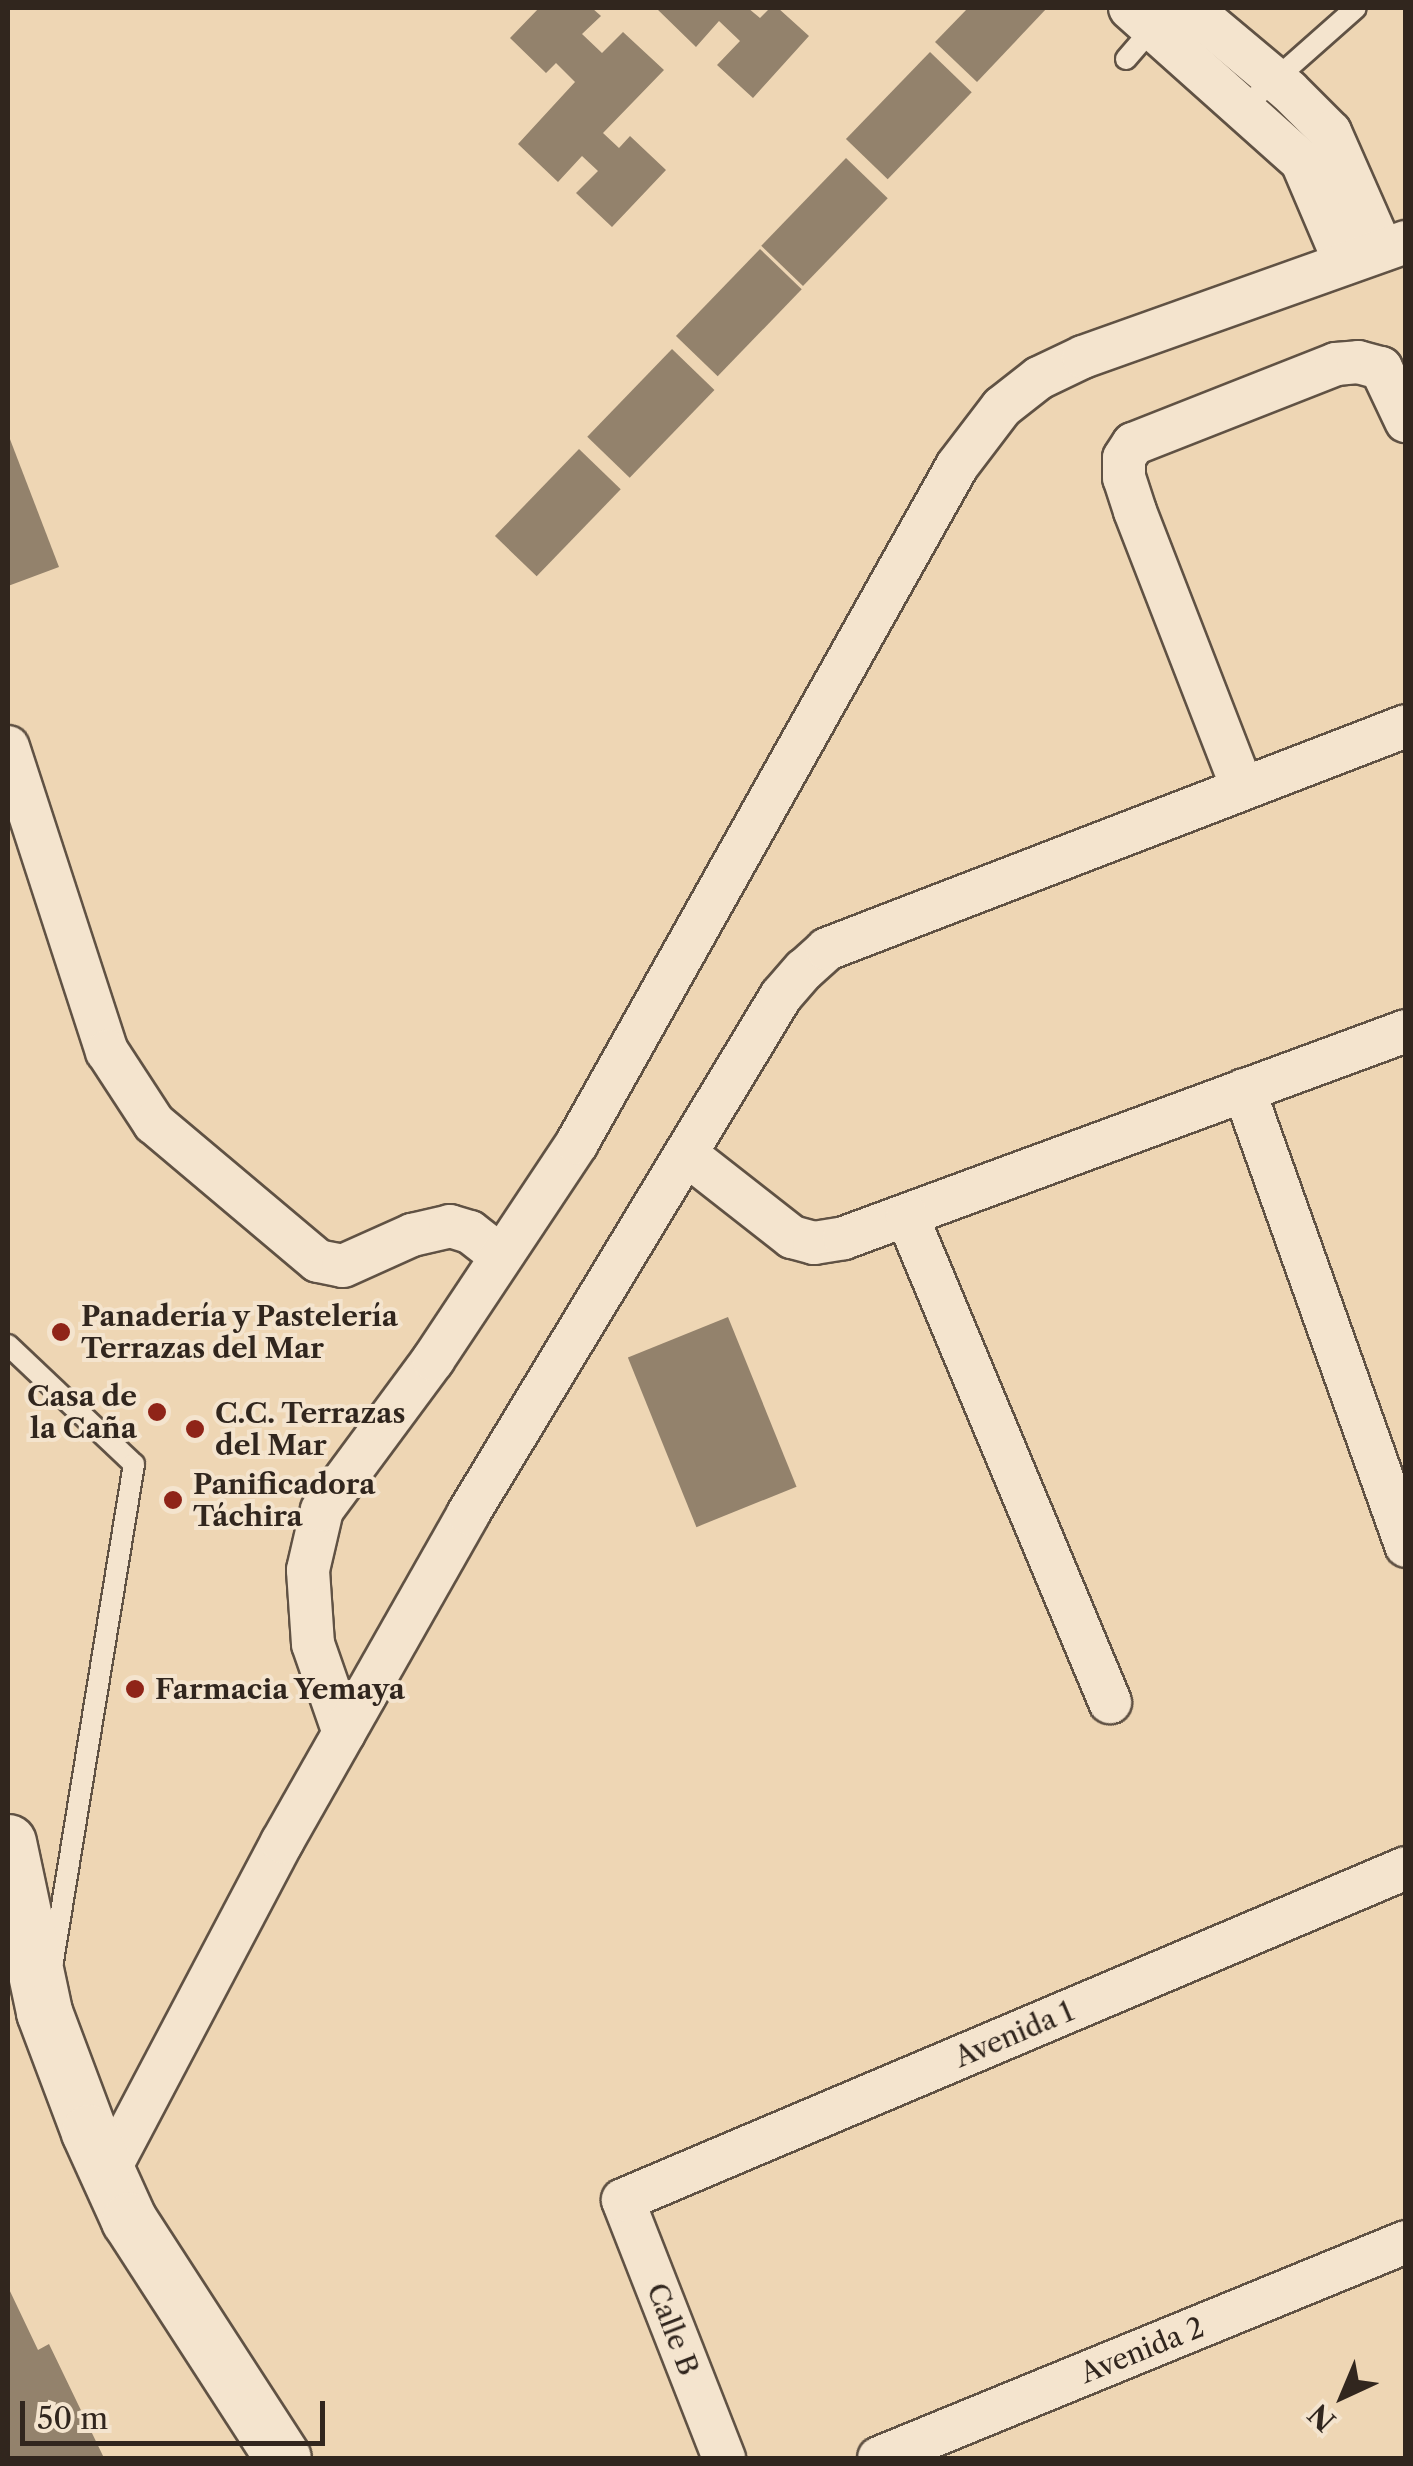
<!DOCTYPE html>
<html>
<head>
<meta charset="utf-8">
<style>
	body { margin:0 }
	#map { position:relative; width:1413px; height:2466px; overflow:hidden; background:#eed6b4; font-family:"Libre Caslon Text",serif }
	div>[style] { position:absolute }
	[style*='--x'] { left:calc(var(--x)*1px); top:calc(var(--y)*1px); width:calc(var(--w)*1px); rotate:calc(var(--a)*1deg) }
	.building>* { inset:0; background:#93826c; transform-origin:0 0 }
	.roads { filter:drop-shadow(2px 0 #605244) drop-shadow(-2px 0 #605244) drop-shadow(0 2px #605244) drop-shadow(0 -2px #605244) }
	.lane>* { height:20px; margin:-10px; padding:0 10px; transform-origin:10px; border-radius:10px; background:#f4e4ce }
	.street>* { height:42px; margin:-21px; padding:0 21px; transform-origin:21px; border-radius:21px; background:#f4e4ce }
	.secondary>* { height:55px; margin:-27.5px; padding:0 27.5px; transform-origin:27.5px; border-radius:27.5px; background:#f4e4ce }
	.dots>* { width:28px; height:28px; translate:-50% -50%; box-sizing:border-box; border:5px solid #f4e4ce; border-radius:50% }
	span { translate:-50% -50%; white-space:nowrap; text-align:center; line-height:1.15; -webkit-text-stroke:8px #f4e4ce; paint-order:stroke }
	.poi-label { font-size:28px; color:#31261e; font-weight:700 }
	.left { translate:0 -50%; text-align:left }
	.right { translate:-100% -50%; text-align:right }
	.street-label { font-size:28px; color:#31261e }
	.frame { position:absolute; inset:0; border:10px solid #31261e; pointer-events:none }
	.north { position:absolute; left:1293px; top:2346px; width:100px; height:100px; -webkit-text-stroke:8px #f4e4ce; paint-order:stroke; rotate:224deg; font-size:28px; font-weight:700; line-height:40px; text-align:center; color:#31261e }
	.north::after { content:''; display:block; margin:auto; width:35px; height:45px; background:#31261e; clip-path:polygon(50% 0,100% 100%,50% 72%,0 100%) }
	.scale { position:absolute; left:20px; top:2401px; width:305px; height:45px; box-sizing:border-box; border:5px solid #31261e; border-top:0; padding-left:12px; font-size:30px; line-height:35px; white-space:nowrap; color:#31261e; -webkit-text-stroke:8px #f4e4ce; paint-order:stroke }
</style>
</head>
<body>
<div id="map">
	<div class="building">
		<i style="clip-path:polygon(539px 8px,592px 8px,601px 16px,582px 34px,602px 53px,623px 32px,664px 70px,603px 133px,619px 148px,630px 136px,666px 170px,612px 227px,576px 193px,598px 171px,582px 156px,558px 182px,518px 144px,575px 82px,556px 63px,546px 73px,510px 38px)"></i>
		<i style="clip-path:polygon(656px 8px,748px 8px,760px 18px,770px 8px,778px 8px,809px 36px,753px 98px,717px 65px,740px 41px,719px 21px,696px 47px)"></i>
		<i style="clip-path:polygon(968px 8px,1047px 8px,977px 82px,935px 42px)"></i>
		<i style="left:930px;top:52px;width:58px;height:121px;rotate:44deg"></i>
		<i style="left:846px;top:158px;width:58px;height:122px;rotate:44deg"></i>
		<i style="left:760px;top:249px;width:58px;height:121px;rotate:44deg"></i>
		<i style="left:672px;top:349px;width:59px;height:122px;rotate:44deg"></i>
		<i style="clip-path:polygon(8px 434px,59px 567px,8px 586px)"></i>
		<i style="left:579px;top:449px;width:58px;height:121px;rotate:44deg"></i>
		<i style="left:728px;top:1317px;width:183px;height:108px;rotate:68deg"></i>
		<i style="clip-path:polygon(8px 2287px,38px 2350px,49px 2344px,104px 2458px,8px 2458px)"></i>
	</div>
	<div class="roads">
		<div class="lane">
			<i style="--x:1126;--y:59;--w:67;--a:-49.2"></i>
			<i style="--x:1244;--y:107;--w:149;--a:-41.5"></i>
			<i style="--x:8;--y:1345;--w:173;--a:43.4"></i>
			<i style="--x:134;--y:1464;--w:504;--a:99.26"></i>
		</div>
		<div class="street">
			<i style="--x:1130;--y:8;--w:231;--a:41.8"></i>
			<i style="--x:1302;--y:162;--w:110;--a:66.9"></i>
			<i style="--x:1190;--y:8;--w:129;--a:40"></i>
			<i style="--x:1289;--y:91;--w:58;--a:45"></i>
			<i style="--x:1330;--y:132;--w:129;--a:66.2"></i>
			<i style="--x:8;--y:747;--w:320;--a:72"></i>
			<i style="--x:107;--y:1051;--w:86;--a:56.9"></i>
			<i style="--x:154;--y:1123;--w:214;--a:40.1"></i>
			<i style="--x:318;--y:1261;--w:25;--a:11"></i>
			<i style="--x:343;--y:1266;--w:76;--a:-24.2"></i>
			<i style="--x:412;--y:1235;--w:39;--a:-13"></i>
			<i style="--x:450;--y:1226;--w:21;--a:17"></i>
			<i style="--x:470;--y:1232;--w:37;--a:38"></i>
			<i style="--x:1242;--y:787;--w:296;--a:-111.2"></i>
			<i style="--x:1135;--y:511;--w:35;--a:-108"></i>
			<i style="--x:1124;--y:478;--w:20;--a:-90"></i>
			<i style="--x:1124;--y:458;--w:17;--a:-57"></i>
			<i style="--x:1133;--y:444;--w:218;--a:-21.5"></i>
			<i style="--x:1336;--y:364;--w:22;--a:-5"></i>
			<i style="--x:1358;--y:362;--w:24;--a:15"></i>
			<i style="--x:1381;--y:368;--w:59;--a:64.7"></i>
			<i style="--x:1244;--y:1090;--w:484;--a:70.4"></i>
			<i style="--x:686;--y:1154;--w:135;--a:38.1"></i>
			<i style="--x:792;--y:1237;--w:23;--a:15"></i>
			<i style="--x:814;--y:1243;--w:30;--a:-9"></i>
			<i style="--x:844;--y:1238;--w:599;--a:-20.22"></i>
			<i style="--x:907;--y:1216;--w:527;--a:67.33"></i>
			<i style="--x:344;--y:1733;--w:94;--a:-109.2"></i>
			<i style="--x:313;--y:1644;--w:74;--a:-93.9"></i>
			<i style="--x:308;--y:1570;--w:62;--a:-76.9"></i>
			<i style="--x:322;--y:1510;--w:187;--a:-53.5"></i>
			<i style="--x:433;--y:1360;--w:260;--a:-56.4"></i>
			<i style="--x:577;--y:1143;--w:776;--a:-60.69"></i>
			<i style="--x:957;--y:466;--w:74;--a:-52.7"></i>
			<i style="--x:1002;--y:407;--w:47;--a:-38.1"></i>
			<i style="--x:1039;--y:378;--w:49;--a:-25.5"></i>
			<i style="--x:1083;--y:357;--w:343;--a:-19.6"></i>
			<i style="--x:108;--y:2172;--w:373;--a:-62.2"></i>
			<i style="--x:282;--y:1842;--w:377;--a:-60.4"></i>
			<i style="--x:468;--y:1514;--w:605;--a:-58.86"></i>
			<i style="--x:781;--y:996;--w:35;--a:-49"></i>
			<i style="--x:804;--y:970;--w:31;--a:-42"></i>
			<i style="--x:827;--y:949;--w:620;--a:-21.06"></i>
			<i style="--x:724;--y:2458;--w:277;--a:-111.4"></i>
			<i style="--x:623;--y:2200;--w:850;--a:-22.98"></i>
			<i style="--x:879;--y:2458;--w:570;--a:-22.29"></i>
		</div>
		<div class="secondary">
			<i style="--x:8;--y:1842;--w:174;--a:78"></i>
			<i style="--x:44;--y:2012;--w:128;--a:69.4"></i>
			<i style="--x:89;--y:2132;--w:97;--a:65.6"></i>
			<i style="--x:129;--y:2220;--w:283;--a:57.1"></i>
		</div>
	</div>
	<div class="dots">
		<i style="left:61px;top:1332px;background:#8f2418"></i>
		<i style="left:157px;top:1412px;background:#8f2418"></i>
		<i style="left:195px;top:1429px;background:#8f2418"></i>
		<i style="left:173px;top:1500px;background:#8f2418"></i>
		<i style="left:135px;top:1689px;background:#8f2418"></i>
	</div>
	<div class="poi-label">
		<span class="left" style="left:81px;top:1332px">Panadería y Pastelería<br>Terrazas del Mar</span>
		<span class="right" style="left:137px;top:1412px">Casa de<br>la Caña</span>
		<span class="left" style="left:215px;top:1429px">C.C. Terrazas<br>del Mar</span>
		<span class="left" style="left:193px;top:1500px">Panificadora<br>Táchira</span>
		<span class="left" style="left:155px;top:1689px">Farmacia Yemaya</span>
	</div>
	<div class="street-label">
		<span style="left:1014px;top:2034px;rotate:-23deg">Avenida 1</span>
		<span style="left:673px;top:2329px;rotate:69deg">Calle B</span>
		<span style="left:1142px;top:2350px;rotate:-22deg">Avenida 2</span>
	</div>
	<div class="frame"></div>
	<div class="north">N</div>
	<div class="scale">50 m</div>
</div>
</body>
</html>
